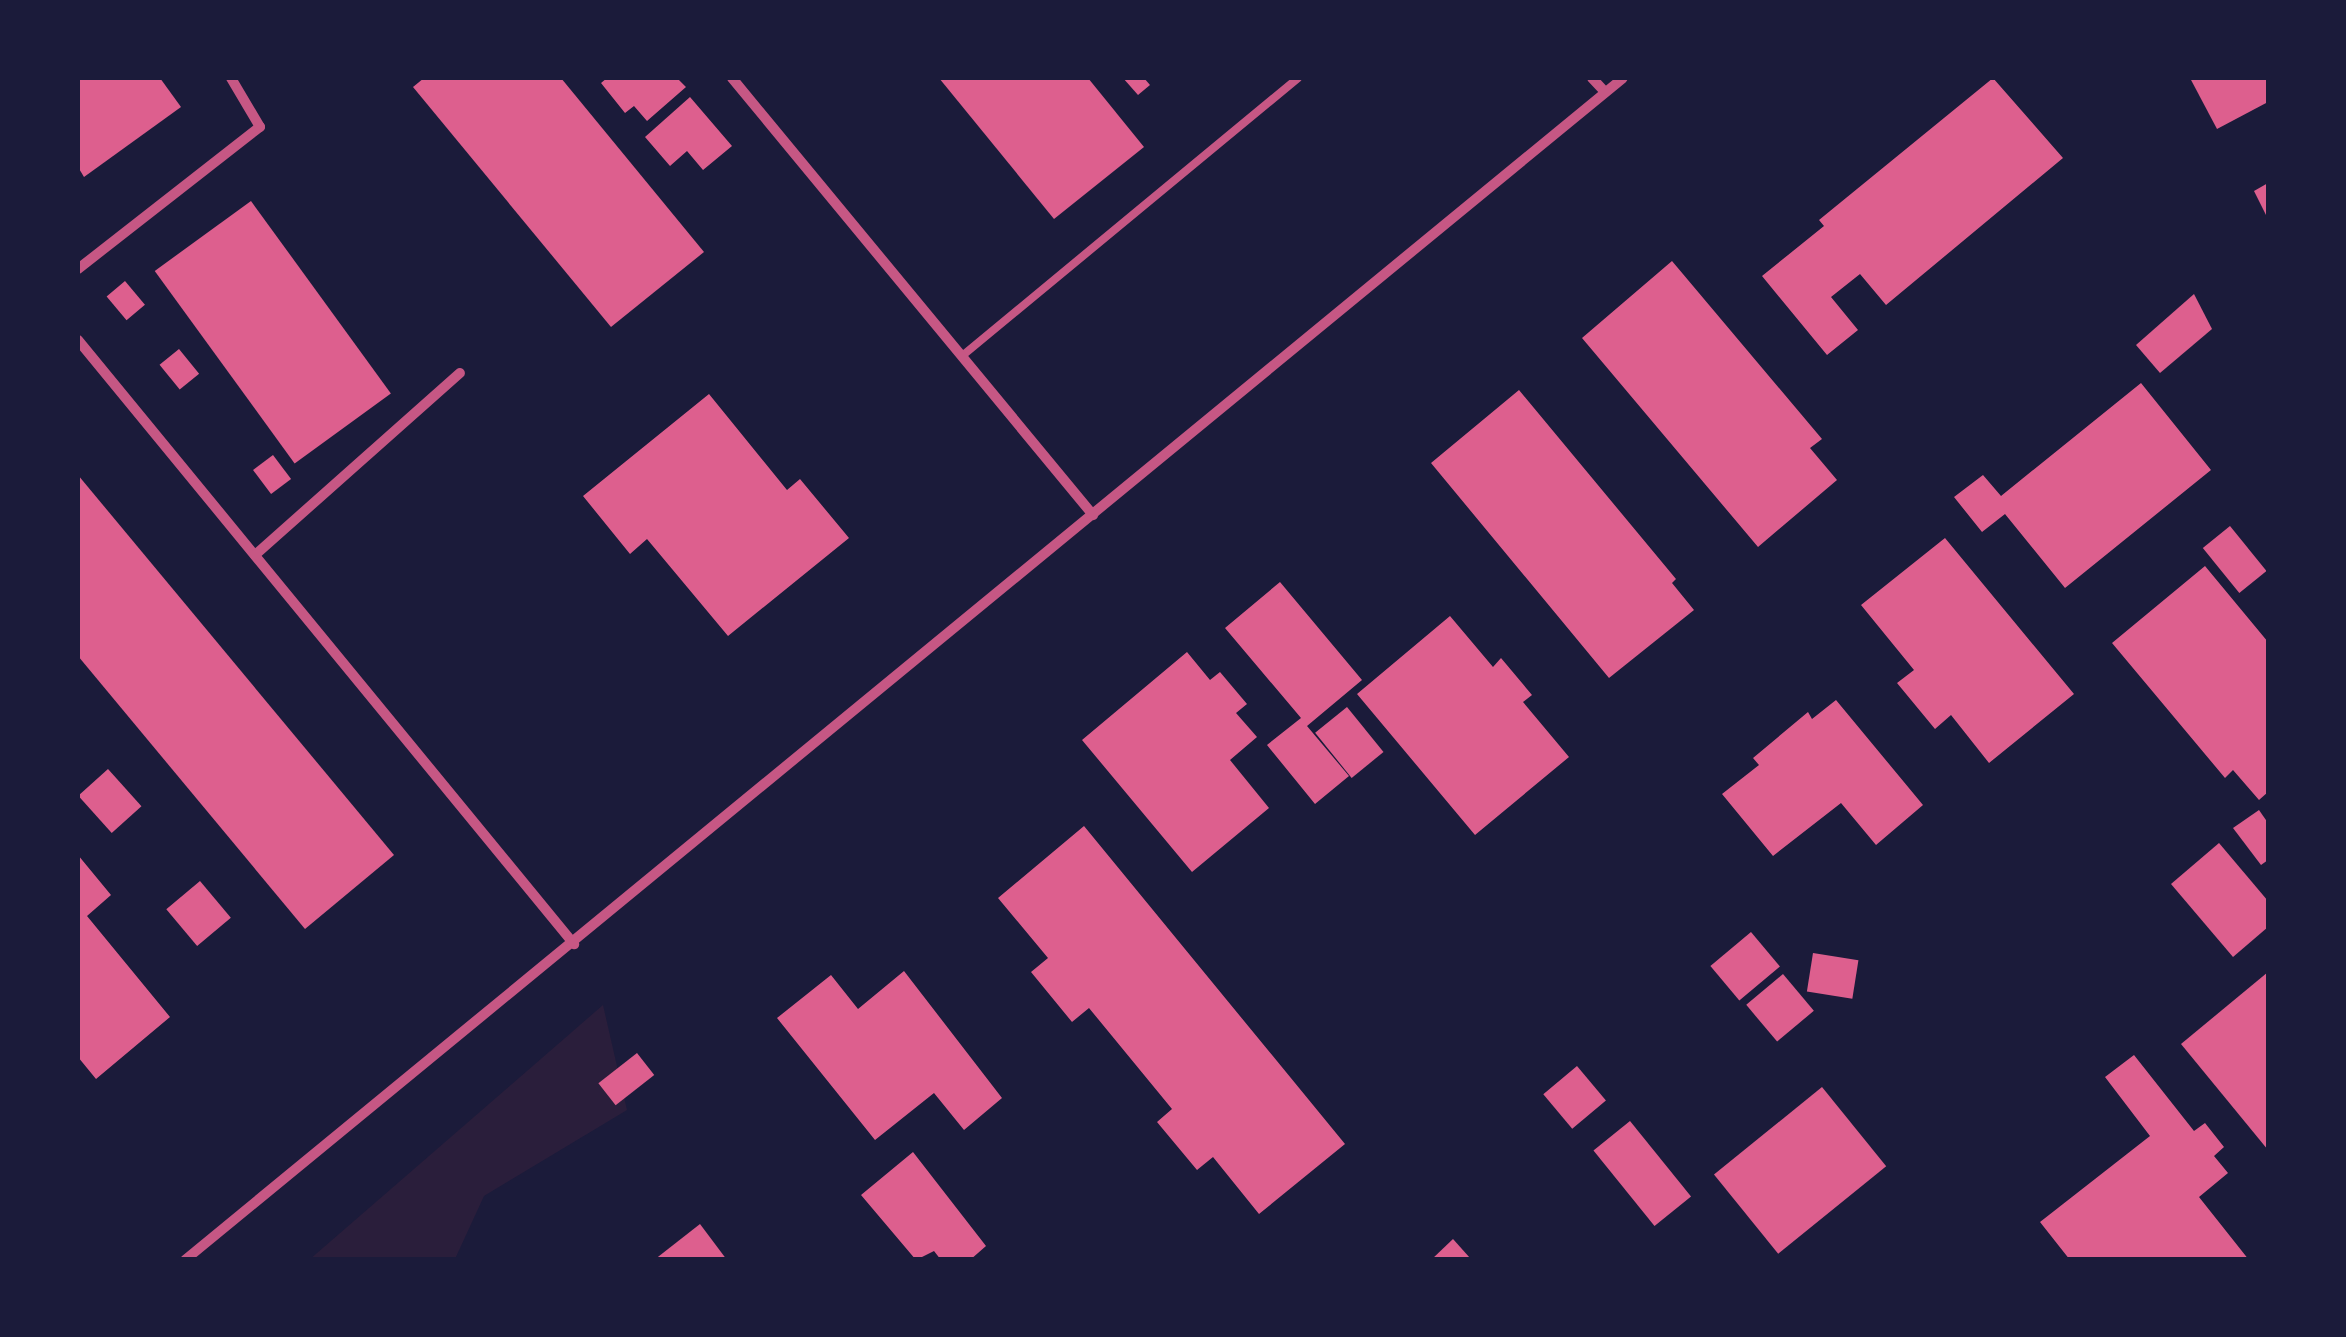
<!DOCTYPE html>
<html>
<head>
<meta charset="utf-8">
<style>
	body { margin:0 }
	#map { position:relative; width:2346px; height:1337px; overflow:hidden; background:#1b1b3a; font-family:Figtree,sans-serif }
	div>[style] { position:absolute }
	[style*='--x'] { left:calc(var(--x)*1px); top:calc(var(--y)*1px); width:calc(var(--w)*1px); rotate:calc(var(--a)*1deg) }
	.green>* { inset:0; background:#2a1e3b }
	.building>* { inset:0; background:#dd5f8e; transform-origin:0 0 }
	.service>* { height:8px; margin:-4px; padding:0 4px; transform-origin:4px; border-radius:4px; background:#c65784 }
	.minor>* { height:10px; margin:-5px; padding:0 5px; transform-origin:5px; border-radius:5px; background:#c65784 }
	span { translate:-50% -50%; white-space:nowrap; text-align:center; line-height:1.15; -webkit-text-stroke:8px #1b1b3a; paint-order:stroke }
	.frame { position:absolute; inset:0; border:80px solid #1b1b3a; pointer-events:none }
</style>
</head>
<body>
<div id="map">
	<div class="green">
		<i style="clip-path:polygon(603px 1005px,627px 1110px,484px 1196px,455px 1259px,309px 1260px)"></i>
	</div>
	<div class="building">
		<i style="clip-path:polygon(78px 78px,160px 78px,181px 107px,84px 177px,78px 167px)"></i>
		<i style="clip-path:polygon(424px 78px,561px 78px,704px 252px,611px 327px,413px 87px)"></i>
		<i style="clip-path:polygon(607px 78px,677px 78px,686px 87px,647px 121px,634px 106px,625px 113px,601px 83px)"></i>
		<i style="clip-path:polygon(939px 78px,1088px 78px,1144px 147px,1054px 219px)"></i>
		<i style="clip-path:polygon(1123px 78px,1144px 78px,1150px 85px,1138px 95px)"></i>
		<i style="clip-path:polygon(1993px 78px,2063px 158px,1886px 305px,1860px 274px,1831px 297px,1858px 330px,1827px 355px,1762px 276px,1824px 226px,1819px 220px)"></i>
		<i style="clip-path:polygon(2190px 78px,2268px 78px,2268px 102px,2217px 129px)"></i>
		<i style="clip-path:polygon(690px 97px,732px 146px,703px 170px,687px 151px,670px 166px,645px 137px)"></i>
		<i style="clip-path:polygon(2268px 183px,2268px 219px,2254px 191px)"></i>
		<i style="left:251px;top:201px;width:238px;height:119px;rotate:54deg"></i>
		<i style="clip-path:polygon(1672px 261px,1822px 439px,1810px 448px,1837px 480px,1758px 547px,1582px 338px)"></i>
		<i style="left:125px;top:281px;width:31px;height:24px;rotate:50deg"></i>
		<i style="clip-path:polygon(2194px 294px,2212px 329px,2160px 373px,2136px 345px)"></i>
		<i style="left:179px;top:349px;width:32px;height:25px;rotate:51deg"></i>
		<i style="clip-path:polygon(2141px 383px,2211px 470px,2065px 588px,2005px 514px,1982px 532px,1954px 497px,1983px 475px,2001px 496px)"></i>
		<i style="clip-path:polygon(1519px 390px,1676px 579px,1672px 583px,1694px 610px,1609px 678px,1431px 463px)"></i>
		<i style="clip-path:polygon(709px 394px,787px 490px,800px 479px,849px 538px,728px 636px,647px 539px,630px 554px,583px 496px)"></i>
		<i style="left:273px;top:455px;width:30px;height:25px;rotate:53deg"></i>
		<i style="clip-path:polygon(78px 475px,394px 855px,305px 929px,78px 656px)"></i>
		<i style="left:2230px;top:526px;width:58px;height:35px;rotate:51deg"></i>
		<i style="clip-path:polygon(1945px 538px,2074px 694px,1989px 763px,1951px 715px,1935px 729px,1897px 683px,1914px 670px,1861px 605px)"></i>
		<i style="clip-path:polygon(2205px 566px,2268px 642px,2268px 792px,2259px 800px,2233px 770px,2225px 778px,2112px 643px)"></i>
		<i style="clip-path:polygon(1280px 582px,1362px 680px,1307px 726px,1349px 776px,1315px 804px,1267px 745px,1301px 718px,1225px 628px)"></i>
		<i style="clip-path:polygon(1450px 616px,1493px 667px,1501px 658px,1532px 695px,1523px 702px,1569px 757px,1475px 835px,1357px 694px)"></i>
		<i style="clip-path:polygon(1187px 652px,1210px 680px,1220px 672px,1247px 704px,1236px 713px,1257px 737px,1230px 760px,1269px 808px,1192px 872px,1082px 740px)"></i>
		<i style="clip-path:polygon(1836px 700px,1923px 805px,1876px 845px,1841px 803px,1773px 856px,1722px 794px,1759px 765px,1753px 758px,1808px 712px,1812px 719px)"></i>
		<i style="left:1347px;top:707px;width:58px;height:41px;rotate:51deg"></i>
		<i style="left:108px;top:769px;width:50px;height:40px;rotate:48deg"></i>
		<i style="clip-path:polygon(2259px 810px,2268px 823px,2268px 860px,2261px 865px,2233px 828px)"></i>
		<i style="clip-path:polygon(1084px 826px,1345px 1144px,1259px 1214px,1213px 1157px,1197px 1170px,1157px 1122px,1172px 1109px,1089px 1008px,1072px 1022px,1031px 972px,1048px 958px,998px 898px)"></i>
		<i style="clip-path:polygon(2219px 843px,2268px 901px,2268px 927px,2233px 957px,2171px 884px)"></i>
		<i style="clip-path:polygon(78px 855px,111px 895px,87px 916px,170px 1017px,96px 1079px,78px 1057px)"></i>
		<i style="left:200px;top:881px;width:48px;height:44px;rotate:50deg"></i>
		<i style="left:1751px;top:932px;width:45px;height:53px;rotate:50deg"></i>
		<i style="left:1813px;top:953px;width:46px;height:39px;rotate:9deg"></i>
		<i style="clip-path:polygon(904px 971px,1002px 1098px,964px 1130px,934px 1093px,875px 1140px,777px 1018px,831px 975px,858px 1009px)"></i>
		<i style="clip-path:polygon(2268px 972px,2268px 1150px,2181px 1044px)"></i>
		<i style="left:1783px;top:974px;width:48px;height:48px;rotate:50deg"></i>
		<i style="left:637px;top:1053px;width:28px;height:49px;rotate:52deg"></i>
		<i style="clip-path:polygon(2134px 1055px,2194px 1131px,2205px 1123px,2224px 1147px,2214px 1156px,2228px 1173px,2199px 1197px,2249px 1260px,2070px 1260px,2040px 1222px,2150px 1136px,2105px 1077px)"></i>
		<i style="left:1577px;top:1066px;width:45px;height:44px;rotate:50deg"></i>
		<i style="left:1822px;top:1087px;width:102px;height:139px;rotate:51deg"></i>
		<i style="left:1630px;top:1121px;width:97px;height:47px;rotate:51deg"></i>
		<i style="clip-path:polygon(913px 1152px,986px 1246px,970px 1260px,941px 1260px,934px 1251px,916px 1260px,861px 1195px)"></i>
		<i style="clip-path:polygon(700px 1224px,727px 1260px,654px 1260px)"></i>
		<i style="clip-path:polygon(1453px 1239px,1470px 1258px,1431px 1260px)"></i>
	</div>
	<div class="service">
		<i style="--x:962;--y:356;--w:436;--a:-39.6"></i>
	</div>
	<div class="minor">
		<i style="--x:732;--y:78;--w:567;--a:50.44"></i>
		<i style="--x:1592;--y:78;--w:19;--a:47"></i>
		<i style="--x:78;--y:269;--w:231;--a:-38"></i>
		<i style="--x:260;--y:127;--w:57;--a:-120.6"></i>
		<i style="--x:78;--y:340;--w:782;--a:50.61"></i>
		<i style="--x:255;--y:555;--w:274;--a:-41.6"></i>
		<i style="--x:185;--y:1260;--w:1861;--a:-39.42"></i>
	</div>
	<div class="frame"></div>
</div>
</body>
</html>
